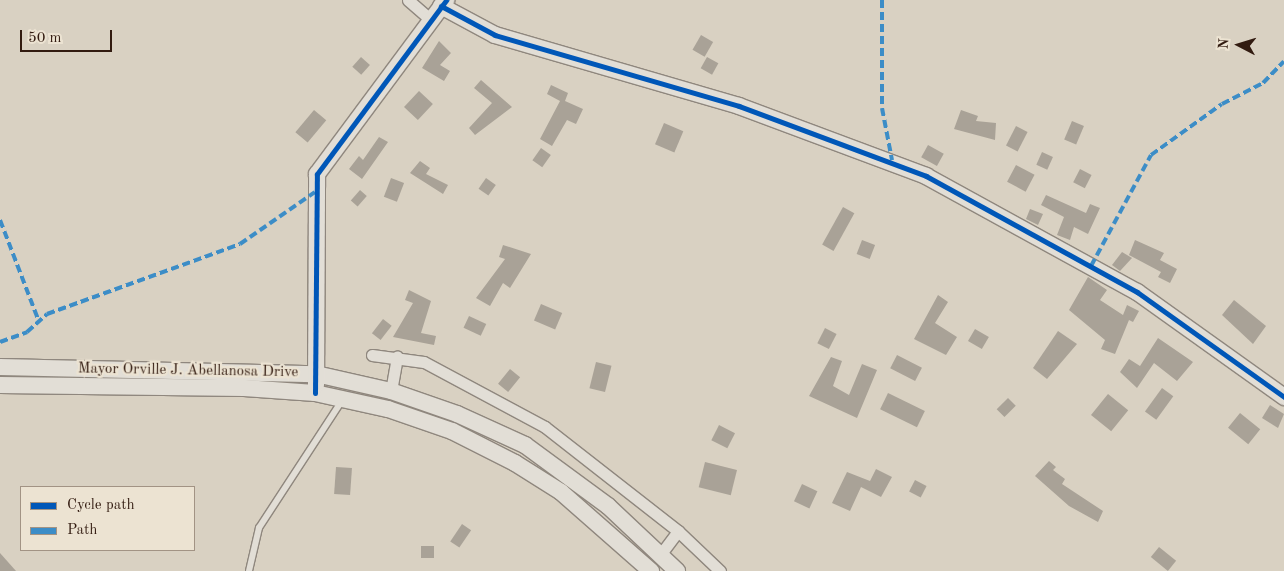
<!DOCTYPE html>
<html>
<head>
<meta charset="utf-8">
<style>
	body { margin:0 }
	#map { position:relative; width:1284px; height:571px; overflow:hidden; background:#d9d1c2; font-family:"Old Standard TT",serif }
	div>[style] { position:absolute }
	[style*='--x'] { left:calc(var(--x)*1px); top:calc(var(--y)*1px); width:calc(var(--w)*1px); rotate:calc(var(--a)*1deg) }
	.building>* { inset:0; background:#a9a297; transform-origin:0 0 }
	.roads { filter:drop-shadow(1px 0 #8f877e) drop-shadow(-1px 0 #8f877e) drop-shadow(0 1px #8f877e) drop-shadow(0 -1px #8f877e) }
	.lane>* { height:5.5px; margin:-2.75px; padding:0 2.75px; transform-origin:2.75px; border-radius:2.75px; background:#e2ded6 }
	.street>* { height:11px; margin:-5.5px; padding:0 5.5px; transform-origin:5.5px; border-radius:5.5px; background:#e2ded6 }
	.secondary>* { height:16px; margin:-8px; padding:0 8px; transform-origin:8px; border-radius:8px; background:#e2ded6 }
	.quiet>* { height:4px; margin-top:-2px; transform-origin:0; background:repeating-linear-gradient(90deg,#3c8dc7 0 8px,transparent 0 12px) }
	.cycleway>* { height:5px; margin:-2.5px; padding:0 2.5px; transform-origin:2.5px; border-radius:2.5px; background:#0057b8 }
	span { translate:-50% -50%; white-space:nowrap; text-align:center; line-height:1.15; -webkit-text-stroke:4.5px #ece3d2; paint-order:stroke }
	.street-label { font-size:15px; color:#321b10 }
	.legend { position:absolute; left:20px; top:486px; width:175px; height:65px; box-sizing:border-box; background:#ece3d2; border:1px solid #a29384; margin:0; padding:6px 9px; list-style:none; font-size:15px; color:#321b10 }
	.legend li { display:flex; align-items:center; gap:10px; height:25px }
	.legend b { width:25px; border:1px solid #a29384 }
	.north { position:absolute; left:1214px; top:20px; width:50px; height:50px; -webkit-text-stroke:4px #ece3d2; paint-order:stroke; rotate:275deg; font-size:14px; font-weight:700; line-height:20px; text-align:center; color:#321b10 }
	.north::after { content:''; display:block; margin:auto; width:18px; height:22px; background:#321b10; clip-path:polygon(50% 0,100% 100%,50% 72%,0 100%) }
	.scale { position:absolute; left:20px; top:30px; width:92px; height:22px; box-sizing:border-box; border:2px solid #321b10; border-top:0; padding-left:6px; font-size:15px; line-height:18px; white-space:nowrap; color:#321b10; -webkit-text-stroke:4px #ece3d2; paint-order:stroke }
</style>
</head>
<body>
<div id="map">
	<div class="building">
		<i style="left:701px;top:35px;width:14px;height:17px;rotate:30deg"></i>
		<i style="clip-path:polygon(439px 41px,451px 53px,440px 65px,450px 71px,444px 81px,422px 68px)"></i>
		<i style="left:361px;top:57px;width:12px;height:13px;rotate:42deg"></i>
		<i style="left:707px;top:57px;width:13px;height:13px;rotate:29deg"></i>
		<i style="clip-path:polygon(481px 80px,512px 107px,475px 135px,469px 128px,492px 103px,474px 88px)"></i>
		<i style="clip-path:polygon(551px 85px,568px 93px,565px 101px,583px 109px,576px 124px,567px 120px,552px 146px,540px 139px,560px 101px,547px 94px)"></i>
		<i style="left:419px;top:91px;width:19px;height:22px;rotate:43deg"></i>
		<i style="left:314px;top:110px;width:16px;height:29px;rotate:40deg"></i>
		<i style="clip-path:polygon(961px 110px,978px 116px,976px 121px,996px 123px,995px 140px,954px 129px)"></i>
		<i style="left:1072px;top:121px;width:13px;height:20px;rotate:23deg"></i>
		<i style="left:664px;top:123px;width:21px;height:23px;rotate:23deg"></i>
		<i style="left:1016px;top:126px;width:13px;height:22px;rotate:27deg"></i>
		<i style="clip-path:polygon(379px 137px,388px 142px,362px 179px,349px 169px,359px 156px,363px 160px)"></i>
		<i style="left:928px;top:145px;width:18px;height:14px;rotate:29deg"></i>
		<i style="left:541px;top:148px;width:12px;height:15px;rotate:35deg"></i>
		<i style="left:1042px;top:152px;width:12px;height:14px;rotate:24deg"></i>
		<i style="clip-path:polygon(420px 161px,430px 168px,426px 174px,448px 185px,443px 194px,410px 173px)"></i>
		<i style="left:1016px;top:165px;width:21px;height:19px;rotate:28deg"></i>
		<i style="left:1080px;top:169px;width:13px;height:15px;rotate:27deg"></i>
		<i style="left:391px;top:178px;width:14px;height:20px;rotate:21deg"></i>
		<i style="left:486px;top:178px;width:12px;height:13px;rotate:35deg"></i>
		<i style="left:360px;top:190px;width:9px;height:14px;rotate:41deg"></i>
		<i style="clip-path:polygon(1046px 195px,1086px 213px,1090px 204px,1100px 208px,1088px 234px,1074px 227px,1070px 240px,1057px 235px,1064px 217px,1041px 205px)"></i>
		<i style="left:843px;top:207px;width:13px;height:43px;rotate:29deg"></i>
		<i style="clip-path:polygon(1030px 209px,1043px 214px,1038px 225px,1026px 219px)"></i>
		<i style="left:862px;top:240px;width:14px;height:15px;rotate:21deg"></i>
		<i style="clip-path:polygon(1135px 240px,1164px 253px,1160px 260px,1177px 269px,1170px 283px,1158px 277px,1161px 272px,1129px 255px)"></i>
		<i style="clip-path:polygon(503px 245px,531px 254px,510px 288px,503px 283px,490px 306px,476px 298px,505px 259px,499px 257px)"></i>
		<i style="clip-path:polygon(1122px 252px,1132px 258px,1120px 271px,1112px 265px)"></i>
		<i style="clip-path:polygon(1088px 277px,1107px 290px,1100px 300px,1123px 315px,1127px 305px,1139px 311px,1133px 322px,1129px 320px,1115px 354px,1101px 349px,1105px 340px,1069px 310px)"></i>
		<i style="clip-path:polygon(409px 290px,431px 301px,421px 333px,436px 336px,434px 345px,393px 337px,413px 303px,405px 300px)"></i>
		<i style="clip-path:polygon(938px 295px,948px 302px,935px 323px,957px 337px,946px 355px,914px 339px)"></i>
		<i style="clip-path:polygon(1234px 300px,1266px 326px,1253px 344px,1222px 315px)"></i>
		<i style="left:541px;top:304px;width:23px;height:18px;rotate:23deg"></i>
		<i style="left:469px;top:316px;width:19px;height:13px;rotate:25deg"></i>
		<i style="left:383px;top:319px;width:11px;height:18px;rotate:38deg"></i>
		<i style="left:825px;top:328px;width:13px;height:17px;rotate:27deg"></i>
		<i style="left:975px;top:329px;width:16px;height:14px;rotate:30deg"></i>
		<i style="clip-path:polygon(1058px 331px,1077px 344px,1047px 379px,1033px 368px)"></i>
		<i style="clip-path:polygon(1158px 338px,1193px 362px,1177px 381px,1154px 363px,1137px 388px,1120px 372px,1129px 359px,1140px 366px)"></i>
		<i style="left:897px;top:355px;width:28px;height:15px;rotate:27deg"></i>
		<i style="clip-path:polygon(831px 357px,842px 361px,833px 386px,849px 395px,862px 364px,877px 370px,857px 418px,809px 396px)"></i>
		<i style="left:596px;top:362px;width:16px;height:27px;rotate:14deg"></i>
		<i style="left:510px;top:369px;width:13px;height:19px;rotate:39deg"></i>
		<i style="left:1162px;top:388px;width:14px;height:29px;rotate:36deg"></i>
		<i style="left:888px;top:393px;width:41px;height:18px;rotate:26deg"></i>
		<i style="left:1108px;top:394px;width:26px;height:27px;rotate:39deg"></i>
		<i style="left:1008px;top:398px;width:11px;height:16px;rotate:45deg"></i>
		<i style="clip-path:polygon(1270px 405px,1284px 414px,1278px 428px,1262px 418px)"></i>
		<i style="left:1240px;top:413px;width:26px;height:19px;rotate:39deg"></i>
		<i style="left:719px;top:425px;width:18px;height:17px;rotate:27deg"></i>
		<i style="clip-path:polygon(1049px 461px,1056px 467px,1053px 470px,1065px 479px,1062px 484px,1103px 511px,1098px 522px,1069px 506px,1035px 476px)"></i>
		<i style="left:705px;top:462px;width:33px;height:26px;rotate:14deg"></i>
		<i style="left:336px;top:467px;width:16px;height:27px;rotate:4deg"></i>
		<i style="clip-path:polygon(876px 469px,892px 477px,881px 497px,861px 487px,850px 511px,832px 503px,847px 472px,870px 481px)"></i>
		<i style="left:915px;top:480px;width:13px;height:13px;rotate:27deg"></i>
		<i style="left:802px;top:484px;width:17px;height:19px;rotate:25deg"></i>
		<i style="left:462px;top:524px;width:11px;height:21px;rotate:34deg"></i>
		<i style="left:421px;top:546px;width:13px;height:12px"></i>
		<i style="left:1159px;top:547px;width:22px;height:13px;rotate:39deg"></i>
		<i style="clip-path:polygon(0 553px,16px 571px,0 571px)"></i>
	</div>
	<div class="roads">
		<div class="lane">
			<i style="--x:249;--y:571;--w:44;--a:-76.9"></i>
			<i style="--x:259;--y:528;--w:150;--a:-56.9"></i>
		</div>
		<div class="street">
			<i style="--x:408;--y:0;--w:29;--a:41"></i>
			<i style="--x:372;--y:355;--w:52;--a:7.7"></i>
			<i style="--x:424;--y:362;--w:137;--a:28.2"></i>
			<i style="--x:545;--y:427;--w:169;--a:38"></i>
			<i style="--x:391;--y:391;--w:35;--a:-80"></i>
			<i style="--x:660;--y:555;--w:30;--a:-53"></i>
			<i style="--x:678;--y:531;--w:58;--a:43.6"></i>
		</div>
		<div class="secondary">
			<i style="--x:441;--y:6;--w:61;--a:28.2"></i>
			<i style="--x:495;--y:35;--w:254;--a:16.2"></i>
			<i style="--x:739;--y:106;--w:200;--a:20.5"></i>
			<i style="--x:926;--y:176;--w:241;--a:28.8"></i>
			<i style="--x:1137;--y:292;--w:181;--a:35.5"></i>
			<i style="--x:0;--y:367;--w:316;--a:1.3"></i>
			<i style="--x:316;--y:374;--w:77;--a:12.8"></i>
			<i style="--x:391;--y:391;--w:70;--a:19.2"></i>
			<i style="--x:457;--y:414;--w:75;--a:24.5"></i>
			<i style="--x:525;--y:445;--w:103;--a:36.3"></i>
			<i style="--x:608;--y:506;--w:95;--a:43.3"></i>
			<i style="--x:0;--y:385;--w:244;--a:0.7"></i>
			<i style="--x:244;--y:388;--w:71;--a:4"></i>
			<i style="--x:315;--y:393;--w:75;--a:12.4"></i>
			<i style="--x:388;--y:409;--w:68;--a:19"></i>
			<i style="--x:452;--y:431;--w:71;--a:26.9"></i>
			<i style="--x:515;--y:463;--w:54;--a:32.2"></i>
			<i style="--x:561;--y:492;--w:120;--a:41.3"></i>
			<i style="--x:316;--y:385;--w:211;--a:-89.7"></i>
			<i style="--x:317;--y:174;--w:217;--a:-53.4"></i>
		</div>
	</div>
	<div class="quiet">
		<i style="--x:882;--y:0;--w:108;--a:90"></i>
		<i style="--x:882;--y:108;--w:53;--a:79.1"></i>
		<i style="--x:0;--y:220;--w:106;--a:69"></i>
		<i style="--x:1091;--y:266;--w:126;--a:-61.6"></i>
		<i style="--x:1151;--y:155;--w:87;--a:-35.7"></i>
		<i style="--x:1222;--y:104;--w:46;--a:-27.1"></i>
		<i style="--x:1263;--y:83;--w:30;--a:-46"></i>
		<i style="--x:0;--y:342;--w:29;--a:-20"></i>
		<i style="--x:27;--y:332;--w:27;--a:-42"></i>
		<i style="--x:47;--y:314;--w:205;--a:-19.9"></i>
		<i style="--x:240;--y:244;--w:91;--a:-34.7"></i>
	</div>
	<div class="cycleway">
		<i style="--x:441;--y:6;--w:61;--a:28.2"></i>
		<i style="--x:495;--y:35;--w:254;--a:16.2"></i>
		<i style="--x:739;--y:106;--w:200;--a:20.5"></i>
		<i style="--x:926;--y:176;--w:241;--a:28.8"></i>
		<i style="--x:1137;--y:292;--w:181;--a:35.5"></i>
		<i style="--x:315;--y:393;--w:219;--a:-89.5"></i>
		<i style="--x:317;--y:174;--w:217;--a:-53.4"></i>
	</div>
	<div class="street-label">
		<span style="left:188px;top:371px;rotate:1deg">Mayor Orville J. Abellanosa Drive</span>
	</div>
	<ul class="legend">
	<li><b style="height:6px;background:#0057b8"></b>Cycle path</li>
	<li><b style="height:6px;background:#3c8dc7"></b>Path</li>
	</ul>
	<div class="north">N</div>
	<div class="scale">50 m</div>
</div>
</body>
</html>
